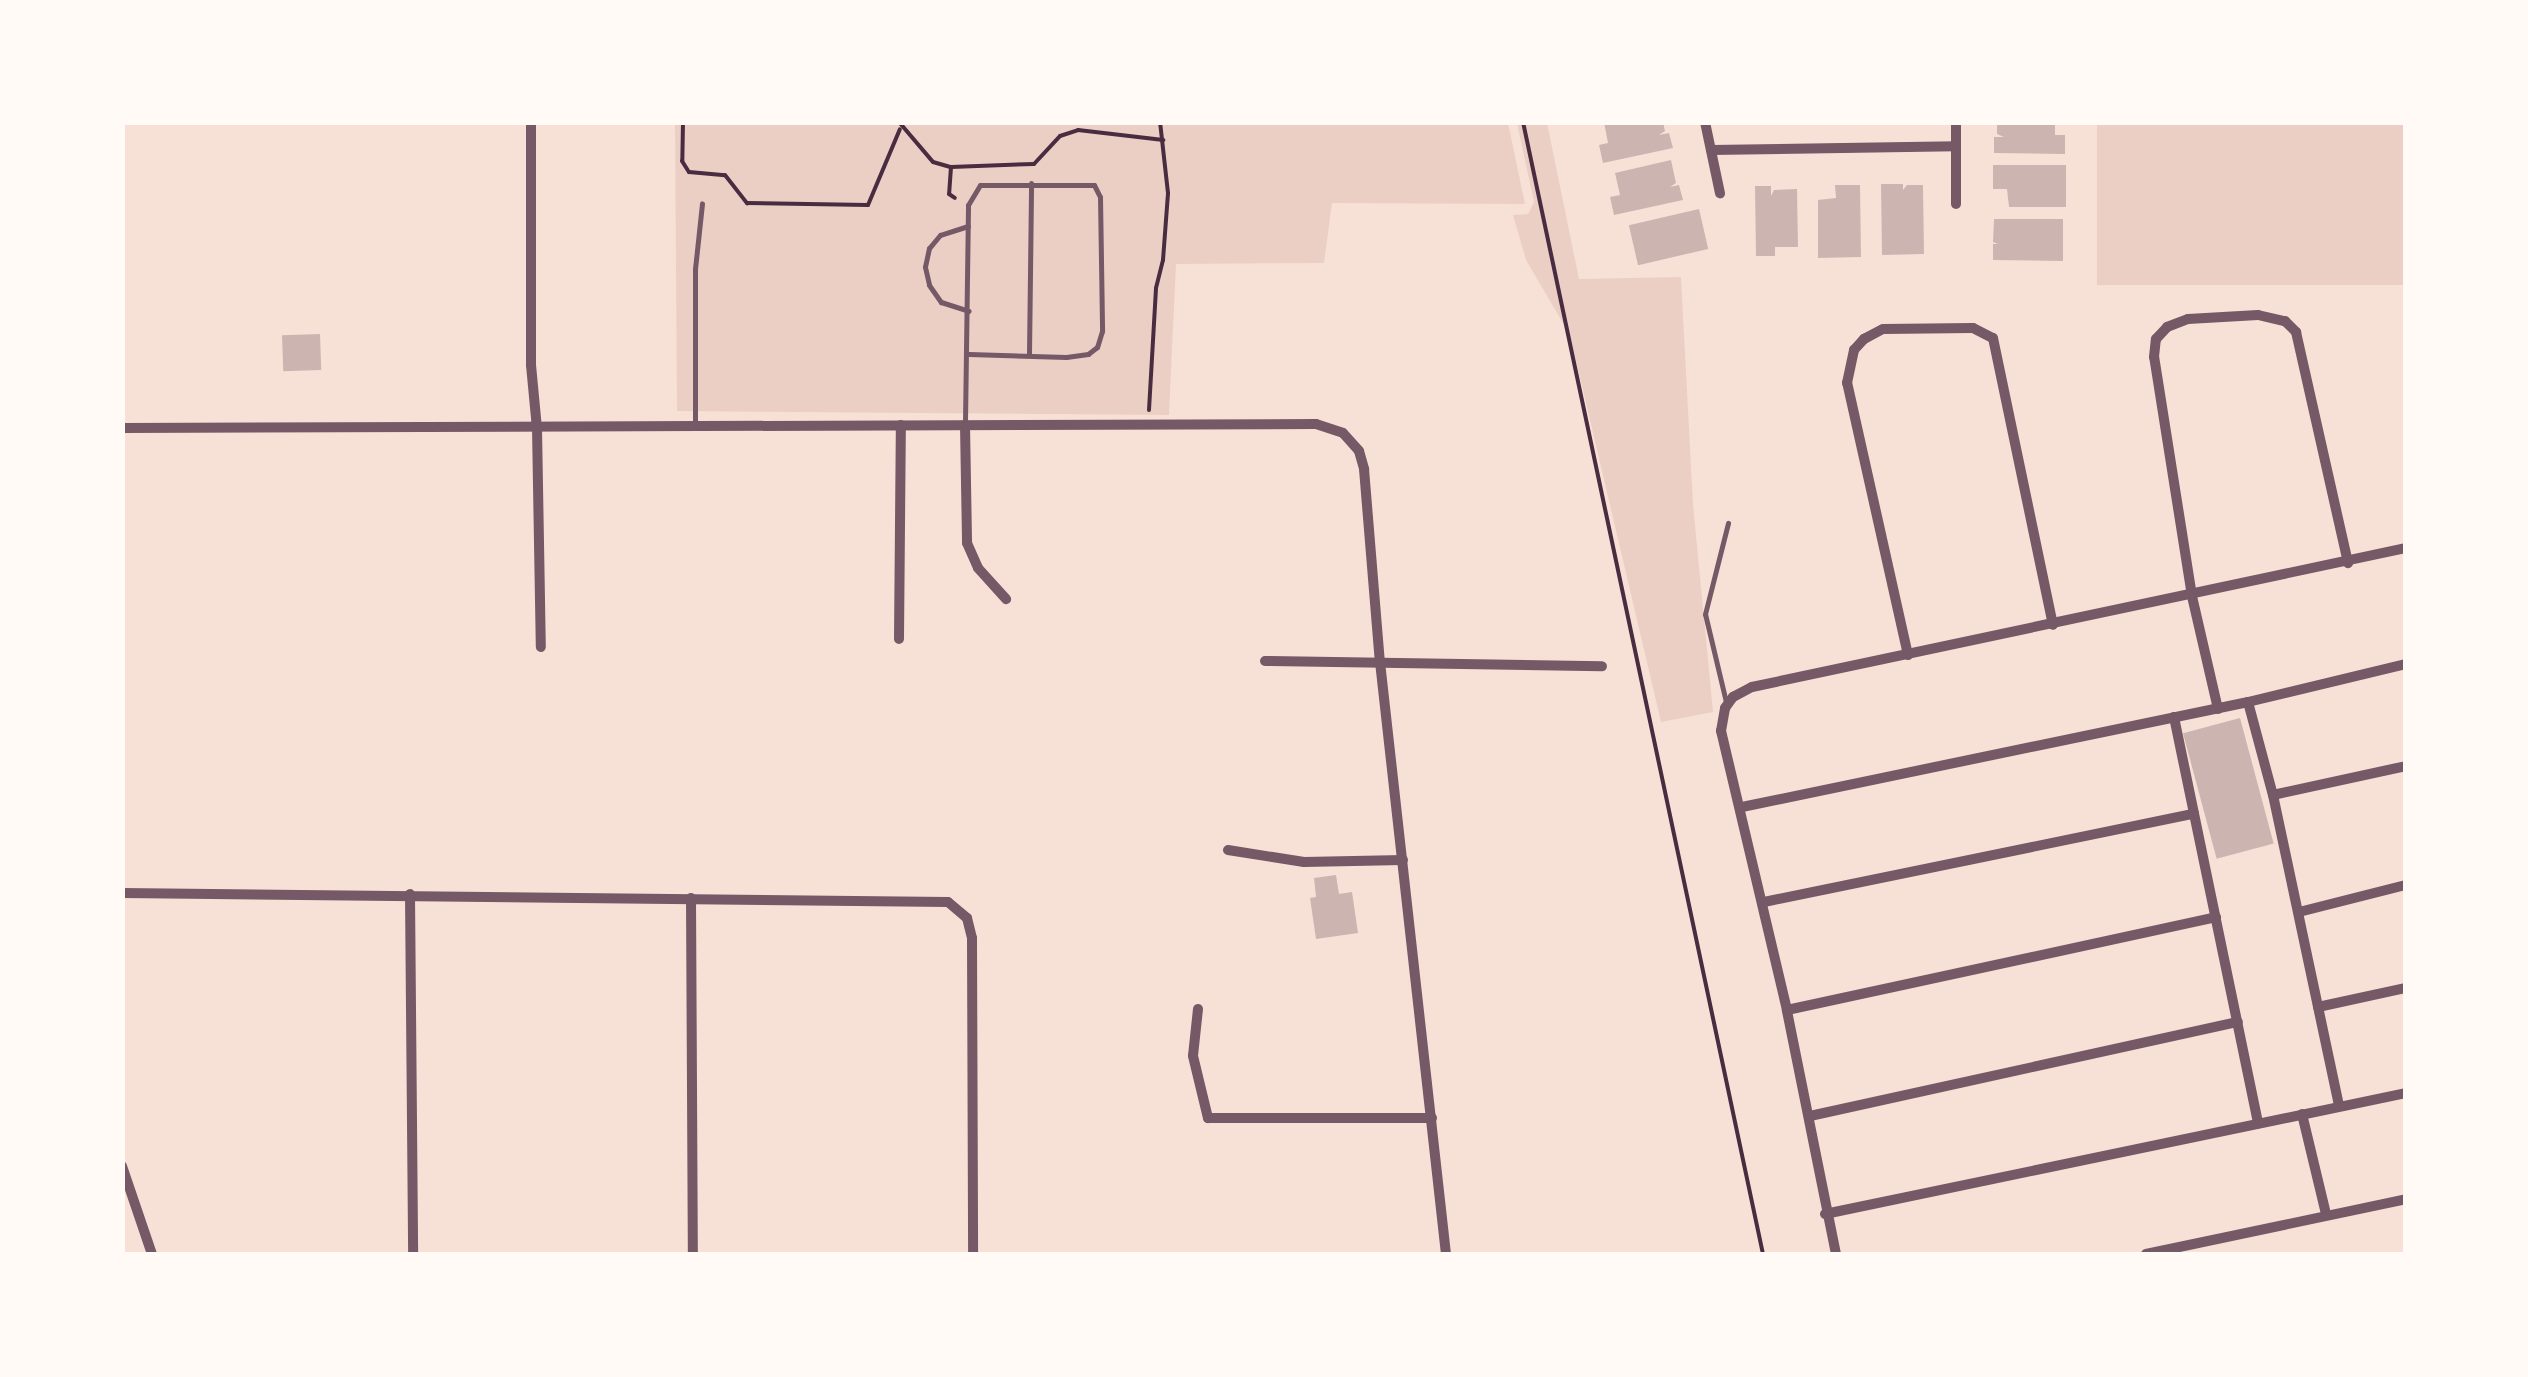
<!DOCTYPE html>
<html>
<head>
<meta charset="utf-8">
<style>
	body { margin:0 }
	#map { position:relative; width:2528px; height:1377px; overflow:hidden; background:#f7e1d7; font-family:Rubik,sans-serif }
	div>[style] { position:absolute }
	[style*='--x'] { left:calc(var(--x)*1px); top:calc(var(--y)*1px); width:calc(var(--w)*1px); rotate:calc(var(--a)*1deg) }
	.green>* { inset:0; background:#ebcfc5; transform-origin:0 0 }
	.building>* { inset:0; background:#ccb4b1; transform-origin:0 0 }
	.path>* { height:4px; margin:-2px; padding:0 2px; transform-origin:2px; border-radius:2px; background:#4a2c40 }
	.service>* { height:5px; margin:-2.5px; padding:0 2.5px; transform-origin:2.5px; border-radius:2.5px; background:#755966 }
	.minor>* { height:10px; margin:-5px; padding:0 5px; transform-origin:5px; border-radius:5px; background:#755966 }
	span { translate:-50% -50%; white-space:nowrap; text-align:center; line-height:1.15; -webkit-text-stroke:9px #fffaf5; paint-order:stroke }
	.frame { position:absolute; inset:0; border:125px solid #fffaf5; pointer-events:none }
</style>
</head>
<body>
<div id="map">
	<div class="green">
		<i style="clip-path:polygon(675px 123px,1508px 123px,1525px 204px,1332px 203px,1324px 263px,1176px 264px,1169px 415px,677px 411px)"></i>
		<i style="clip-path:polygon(1517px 123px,1547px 123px,1579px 279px,1681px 277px,1693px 504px,1713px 712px,1661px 722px,1570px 335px,1526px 260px,1513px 215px,1528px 214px,1534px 202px)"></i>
		<i style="left:2097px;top:123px;width:308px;height:162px"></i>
	</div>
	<div class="building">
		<i style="clip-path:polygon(1604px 122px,1663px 122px,1665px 131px,1659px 135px,1669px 133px,1673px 148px,1603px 163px,1599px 145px,1608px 143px)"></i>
		<i style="clip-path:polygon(1997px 122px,2055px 122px,2055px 135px,2065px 135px,2065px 154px,1994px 153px,1994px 137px,2004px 137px,1997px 134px)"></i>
		<i style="clip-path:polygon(1671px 160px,1676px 183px,1670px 187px,1679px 185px,1683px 200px,1614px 215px,1610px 197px,1620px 195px,1615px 173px)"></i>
		<i style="clip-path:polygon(1993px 165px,2066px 165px,2066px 207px,2009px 207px,2007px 189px,1993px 189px)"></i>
		<i style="clip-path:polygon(1881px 184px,1903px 184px,1903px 190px,1907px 185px,1923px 185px,1924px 254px,1882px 255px)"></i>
		<i style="clip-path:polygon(1835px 185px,1860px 185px,1861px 257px,1818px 258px,1818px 200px,1836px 198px)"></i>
		<i style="clip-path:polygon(1755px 186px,1771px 186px,1771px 196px,1774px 190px,1797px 189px,1798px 247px,1775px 247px,1775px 256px,1756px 256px)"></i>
		<i style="left:1699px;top:209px;width:41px;height:72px;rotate:77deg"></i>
		<i style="clip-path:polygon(1994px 219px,2063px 219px,2063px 261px,1993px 260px,1993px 244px,1998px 244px,1993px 242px)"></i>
		<i style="left:320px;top:334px;width:36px;height:38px;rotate:88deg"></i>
		<i style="left:2240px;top:718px;width:130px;height:59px;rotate:75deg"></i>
		<i style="clip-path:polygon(1336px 875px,1339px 894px,1352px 892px,1358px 933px,1316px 939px,1310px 898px,1316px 897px,1314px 878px)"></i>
	</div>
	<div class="path">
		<i style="--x:683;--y:122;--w:39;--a:91"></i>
		<i style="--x:682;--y:161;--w:13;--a:58"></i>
		<i style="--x:689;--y:172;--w:36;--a:5"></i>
		<i style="--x:725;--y:175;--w:36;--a:52"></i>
		<i style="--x:747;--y:203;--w:121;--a:0.9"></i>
		<i style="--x:868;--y:205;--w:82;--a:-67.2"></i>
		<i style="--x:899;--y:122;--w:52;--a:49.6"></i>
		<i style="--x:933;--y:162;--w:19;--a:16"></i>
		<i style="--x:951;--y:167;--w:27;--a:94"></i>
		<i style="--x:949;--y:194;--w:7;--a:34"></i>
		<i style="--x:1523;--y:122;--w:1157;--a:78.03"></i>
		<i style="--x:951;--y:167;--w:83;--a:-2.1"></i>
		<i style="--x:1034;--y:164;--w:38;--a:-47"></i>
		<i style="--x:1060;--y:136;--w:19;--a:-18"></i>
		<i style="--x:1078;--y:130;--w:86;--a:6.7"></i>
		<i style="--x:1149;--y:410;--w:122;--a:-86.7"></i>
		<i style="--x:1156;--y:288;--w:29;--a:-76"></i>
		<i style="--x:1163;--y:260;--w:67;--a:-85.7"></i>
		<i style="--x:1168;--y:193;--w:71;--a:-96.4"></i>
	</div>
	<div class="service">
		<i style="--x:968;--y:226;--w:29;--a:162"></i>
		<i style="--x:940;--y:235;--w:17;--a:130"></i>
		<i style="--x:929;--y:248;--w:19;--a:102"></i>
		<i style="--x:925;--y:267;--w:18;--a:77"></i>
		<i style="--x:929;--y:285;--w:21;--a:55"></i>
		<i style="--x:941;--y:302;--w:29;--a:18"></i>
		<i style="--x:1029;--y:355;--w:172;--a:-89.3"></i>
		<i style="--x:965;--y:422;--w:217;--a:-89.2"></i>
		<i style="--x:968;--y:205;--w:23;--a:-59"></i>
		<i style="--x:980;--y:185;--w:114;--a:0"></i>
		<i style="--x:1094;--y:185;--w:13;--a:63"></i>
		<i style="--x:1100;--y:197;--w:134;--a:89.1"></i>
		<i style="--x:1102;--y:331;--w:17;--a:107"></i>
		<i style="--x:1097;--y:347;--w:11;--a:142"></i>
		<i style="--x:1088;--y:354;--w:22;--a:172"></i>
		<i style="--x:1066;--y:357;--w:97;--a:-178.2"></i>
		<i style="--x:695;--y:426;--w:157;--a:-90"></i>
		<i style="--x:695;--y:269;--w:66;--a:-83.9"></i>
		<i style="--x:1726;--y:702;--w:90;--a:-103.4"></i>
		<i style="--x:1705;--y:614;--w:94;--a:-75.8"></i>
	</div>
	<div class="minor">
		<i style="--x:531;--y:122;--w:243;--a:90"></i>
		<i style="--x:531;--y:365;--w:63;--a:84.6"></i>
		<i style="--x:537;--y:428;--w:219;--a:89"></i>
		<i style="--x:1705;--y:122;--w:73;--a:78.1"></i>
		<i style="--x:1711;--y:150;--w:245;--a:-0.9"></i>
		<i style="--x:1956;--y:204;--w:82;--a:-90"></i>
		<i style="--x:965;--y:425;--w:118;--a:89"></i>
		<i style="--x:967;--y:543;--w:27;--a:66"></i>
		<i style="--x:978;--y:568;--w:42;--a:47.9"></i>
		<i style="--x:122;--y:428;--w:1194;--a:-0.19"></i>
		<i style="--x:1316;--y:424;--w:28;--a:18"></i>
		<i style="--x:1343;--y:433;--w:24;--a:48"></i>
		<i style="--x:1359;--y:451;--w:19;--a:74"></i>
		<i style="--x:1364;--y:469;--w:194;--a:85.3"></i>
		<i style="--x:1380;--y:662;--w:596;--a:83.64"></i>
		<i style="--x:899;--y:639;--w:214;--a:-89.5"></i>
		<i style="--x:1908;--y:655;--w:279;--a:-102.6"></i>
		<i style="--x:1847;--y:383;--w:34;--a:-78"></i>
		<i style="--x:1854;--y:350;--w:15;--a:-48"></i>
		<i style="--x:1864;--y:339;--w:21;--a:-28"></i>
		<i style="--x:1883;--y:329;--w:90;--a:-0.6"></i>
		<i style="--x:1973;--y:328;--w:22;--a:27"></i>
		<i style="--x:1993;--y:338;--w:293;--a:78.2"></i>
		<i style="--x:1265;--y:661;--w:337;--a:0.9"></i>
		<i style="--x:2248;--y:702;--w:96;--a:75"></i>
		<i style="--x:2273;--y:795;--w:318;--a:78"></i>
		<i style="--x:2218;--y:709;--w:116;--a:-103"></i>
		<i style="--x:2192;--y:596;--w:242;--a:-99"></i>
		<i style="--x:2154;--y:357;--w:18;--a:-84"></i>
		<i style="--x:2156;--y:339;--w:16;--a:-47"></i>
		<i style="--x:2167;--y:327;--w:22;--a:-21"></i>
		<i style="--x:2188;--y:319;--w:70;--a:-3.3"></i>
		<i style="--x:2258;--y:315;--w:28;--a:13"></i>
		<i style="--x:2285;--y:321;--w:16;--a:45"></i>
		<i style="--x:2296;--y:332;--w:237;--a:77.3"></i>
		<i style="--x:2174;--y:717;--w:415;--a:78.3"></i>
		<i style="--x:2273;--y:795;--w:136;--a:-12.3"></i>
		<i style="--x:1742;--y:807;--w:517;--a:-11.72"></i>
		<i style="--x:2248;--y:702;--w:163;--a:-13.5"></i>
		<i style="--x:1228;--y:850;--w:77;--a:9"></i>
		<i style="--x:1304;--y:862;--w:99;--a:-1.2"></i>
		<i style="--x:122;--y:893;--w:826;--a:0.62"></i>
		<i style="--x:948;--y:902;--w:25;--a:40"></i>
		<i style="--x:967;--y:918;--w:21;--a:76"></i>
		<i style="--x:972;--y:938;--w:316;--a:89.8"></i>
		<i style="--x:410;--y:894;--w:360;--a:89.5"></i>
		<i style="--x:691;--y:898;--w:356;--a:89.7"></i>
		<i style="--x:1764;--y:902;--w:439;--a:-11.6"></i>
		<i style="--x:2299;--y:912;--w:110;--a:-14.2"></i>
		<i style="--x:2318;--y:1007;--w:90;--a:-12.2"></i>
		<i style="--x:1198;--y:1009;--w:47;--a:96.1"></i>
		<i style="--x:1193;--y:1056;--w:64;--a:76.4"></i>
		<i style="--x:1208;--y:1118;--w:224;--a:0"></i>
		<i style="--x:1787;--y:1010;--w:439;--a:-12.2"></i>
		<i style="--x:2302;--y:1114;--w:103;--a:76.5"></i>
		<i style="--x:1810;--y:1116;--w:438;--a:-12.4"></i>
		<i style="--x:122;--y:1166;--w:93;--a:71.2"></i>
		<i style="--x:1825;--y:1214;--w:593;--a:-11.76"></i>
		<i style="--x:1836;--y:1254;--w:249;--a:-101.4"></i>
		<i style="--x:1787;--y:1010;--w:287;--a:-103.3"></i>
		<i style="--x:1721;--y:731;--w:23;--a:-80"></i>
		<i style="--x:1725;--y:708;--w:14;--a:-54"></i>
		<i style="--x:1733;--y:697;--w:21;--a:-28"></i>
		<i style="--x:1752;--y:687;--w:669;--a:-12"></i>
		<i style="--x:2146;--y:1254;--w:266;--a:-11.9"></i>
	</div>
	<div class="frame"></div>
</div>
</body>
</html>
